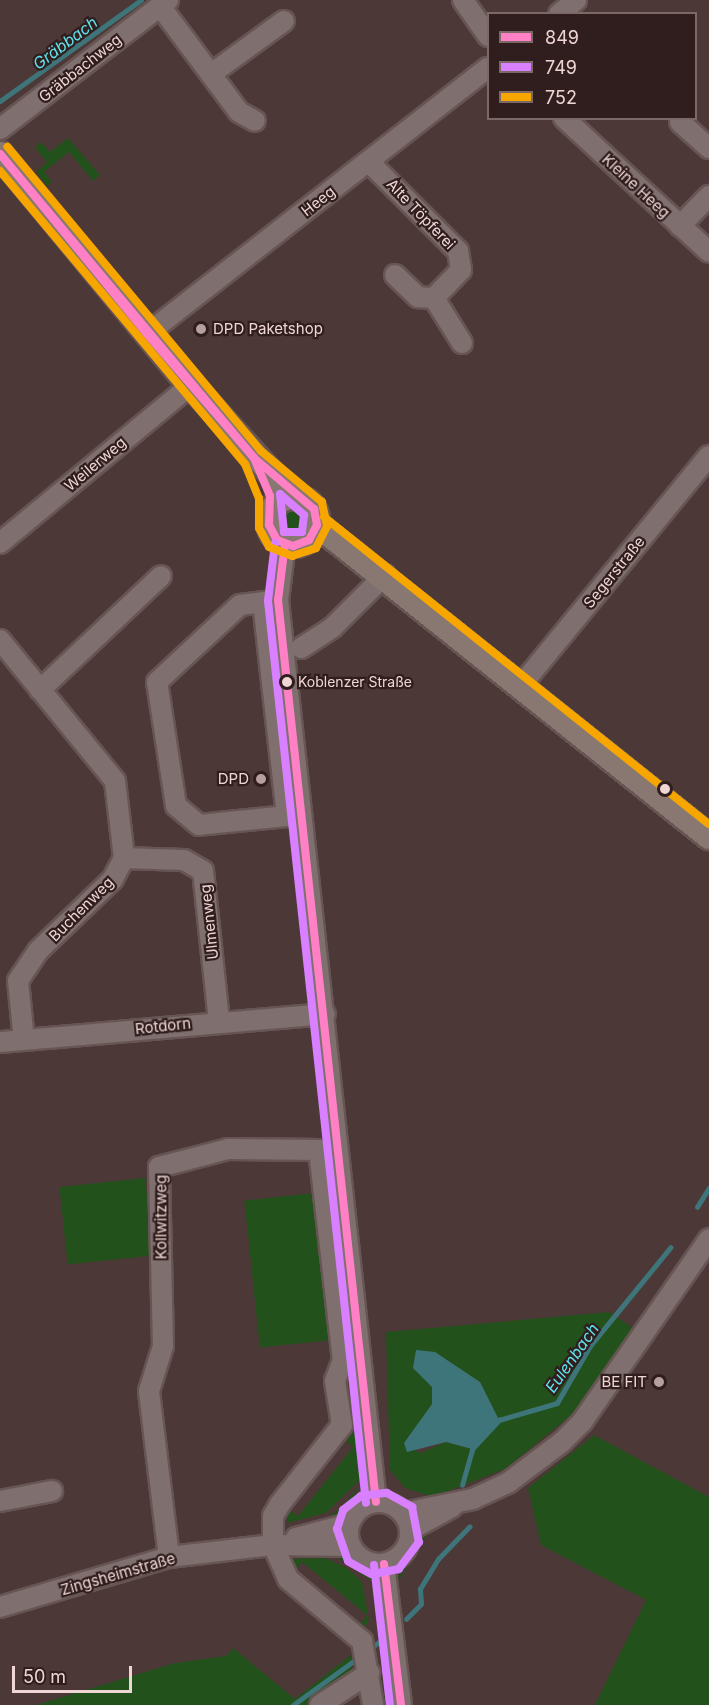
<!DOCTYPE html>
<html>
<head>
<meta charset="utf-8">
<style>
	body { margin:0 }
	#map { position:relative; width:709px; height:1705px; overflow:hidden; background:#4d3838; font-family:Inter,sans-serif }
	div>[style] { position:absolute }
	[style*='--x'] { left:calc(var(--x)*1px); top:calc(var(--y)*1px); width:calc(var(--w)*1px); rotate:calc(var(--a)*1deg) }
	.green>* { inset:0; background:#23511b; transform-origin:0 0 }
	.round { border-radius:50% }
	.water>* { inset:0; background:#3e757a }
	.stream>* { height:4.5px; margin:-2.25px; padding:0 2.25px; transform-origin:2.25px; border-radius:2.25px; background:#3e757a }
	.roads { filter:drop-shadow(2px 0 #675554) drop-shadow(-2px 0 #675554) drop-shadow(0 2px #675554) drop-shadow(0 -2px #675554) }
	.minor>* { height:20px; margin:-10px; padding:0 10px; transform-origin:10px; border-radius:10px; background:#806f6f }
	.minor>.ring { margin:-10px; padding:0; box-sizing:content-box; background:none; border:20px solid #806f6f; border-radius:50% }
	.major>* { height:24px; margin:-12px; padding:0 12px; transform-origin:12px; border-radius:12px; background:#897871 }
	.major>.ring { margin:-12px; padding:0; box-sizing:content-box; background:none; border:24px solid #897871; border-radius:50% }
	.bus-1>* { height:8px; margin:-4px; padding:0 4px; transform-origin:4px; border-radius:4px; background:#ff80c5 }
	.bus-2>* { height:8px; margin:-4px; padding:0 4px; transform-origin:4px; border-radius:4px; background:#d880ff }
	.bus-3>* { height:8px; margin:-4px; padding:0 4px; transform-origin:4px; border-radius:4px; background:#f7a600 }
	.dots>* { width:16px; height:16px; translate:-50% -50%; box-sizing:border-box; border:3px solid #2f1e1d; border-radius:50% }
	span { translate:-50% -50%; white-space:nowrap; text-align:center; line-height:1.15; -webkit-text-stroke:4.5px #2f1e1d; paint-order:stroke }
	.bus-label { font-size:14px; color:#efd6d4 }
	.left { translate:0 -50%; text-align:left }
	.street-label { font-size:15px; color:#efd6d4 }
	.poi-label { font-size:15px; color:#efd6d4 }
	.right { translate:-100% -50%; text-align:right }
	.water-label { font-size:16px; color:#60e2ec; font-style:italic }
	.legend { position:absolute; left:487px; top:12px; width:210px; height:108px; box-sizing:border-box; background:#2f1e1d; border:2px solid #7c6866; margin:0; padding:8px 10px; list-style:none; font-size:18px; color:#efd6d4 }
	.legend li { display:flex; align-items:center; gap:12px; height:30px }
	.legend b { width:30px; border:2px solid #7c6866 }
	.scale { position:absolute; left:12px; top:1666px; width:120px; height:27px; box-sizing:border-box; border:3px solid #efd6d4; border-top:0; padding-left:8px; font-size:18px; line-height:21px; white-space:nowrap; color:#efd6d4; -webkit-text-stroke:4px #2f1e1d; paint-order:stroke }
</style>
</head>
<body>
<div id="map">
	<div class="green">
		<i style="clip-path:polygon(68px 138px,100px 175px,93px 181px,69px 152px,44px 172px,52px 182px,47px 186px,36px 172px,47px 162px,35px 148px,41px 142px,50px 152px)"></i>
		<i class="round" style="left:281px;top:510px;width:22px;height:22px"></i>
		<i style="left:145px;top:1178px;width:78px;height:86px;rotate:84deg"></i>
		<i style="left:315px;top:1193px;width:148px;height:71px;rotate:84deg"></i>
		<i style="clip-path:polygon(evenodd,609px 1312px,636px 1330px,574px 1413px,505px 1469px,433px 1497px,405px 1488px,390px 1470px,386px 1332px,609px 1312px,432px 1387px,472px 1449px,446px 1442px,420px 1453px,404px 1443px,432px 1405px,432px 1387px)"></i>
		<i style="clip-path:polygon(356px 1424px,361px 1424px,363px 1477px,326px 1513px,287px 1523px,288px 1509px,298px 1516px,353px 1447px,343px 1438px)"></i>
		<i style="clip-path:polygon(594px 1435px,709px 1497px,709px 1705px,595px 1705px,646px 1600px,541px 1545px,528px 1488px)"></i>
		<i style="clip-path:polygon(363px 1482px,341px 1516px,326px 1520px,346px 1502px)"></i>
		<i style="clip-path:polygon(430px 1530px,400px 1578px,397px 1579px,416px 1539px)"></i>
		<i style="clip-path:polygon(344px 1552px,366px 1570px,373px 1582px,333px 1555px)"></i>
		<i style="clip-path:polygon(325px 1558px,347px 1568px,362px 1582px,369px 1620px,363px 1629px,359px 1626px,367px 1615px,302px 1562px,294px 1572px,290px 1565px,290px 1559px)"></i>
		<i style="clip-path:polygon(233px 1648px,295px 1699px,352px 1654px,352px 1670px,308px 1705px,36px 1705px,175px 1663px,226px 1656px)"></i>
	</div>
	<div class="water">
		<i style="clip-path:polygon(416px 1350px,435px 1352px,480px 1382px,499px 1420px,472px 1449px,446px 1442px,407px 1452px,404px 1443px,432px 1404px,432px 1387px,413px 1368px)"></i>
	</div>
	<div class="stream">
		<i style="--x:0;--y:101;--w:173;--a:-35.6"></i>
		<i style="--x:697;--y:1207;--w:22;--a:-58"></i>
		<i style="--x:462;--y:1485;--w:37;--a:-74"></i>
		<i style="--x:472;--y:1449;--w:40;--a:-47"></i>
		<i style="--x:499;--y:1420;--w:60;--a:-16.3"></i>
		<i style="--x:557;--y:1403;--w:66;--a:-59.9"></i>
		<i style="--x:590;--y:1346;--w:127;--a:-50.8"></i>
		<i style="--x:406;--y:1619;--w:21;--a:-45"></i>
		<i style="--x:421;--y:1604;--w:15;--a:-94"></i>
		<i style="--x:420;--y:1589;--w:35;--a:-59"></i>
		<i style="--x:438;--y:1559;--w:45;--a:-45.9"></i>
		<i style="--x:368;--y:1650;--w:14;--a:-36"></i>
		<i style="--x:293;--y:1705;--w:82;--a:-36"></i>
	</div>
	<div class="roads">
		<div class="minor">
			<i style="--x:463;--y:0;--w:44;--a:55.2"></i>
			<i style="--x:160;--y:6;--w:132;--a:53.3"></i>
			<i style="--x:239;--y:112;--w:18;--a:29"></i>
			<i style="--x:559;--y:14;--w:22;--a:-39"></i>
			<i style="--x:211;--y:74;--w:90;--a:-36"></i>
			<i style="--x:564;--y:118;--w:197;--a:42.7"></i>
			<i style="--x:680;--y:122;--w:39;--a:42"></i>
			<i style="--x:0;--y:129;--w:212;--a:-37.5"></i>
			<i style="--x:369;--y:162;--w:126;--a:45"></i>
			<i style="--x:458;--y:251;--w:19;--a:81"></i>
			<i style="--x:461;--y:270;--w:39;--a:134"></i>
			<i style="--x:434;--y:298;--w:53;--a:58.1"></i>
			<i style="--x:680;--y:226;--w:42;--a:-46"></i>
			<i style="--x:395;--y:275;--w:32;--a:44"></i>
			<i style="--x:418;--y:297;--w:16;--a:4"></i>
			<i style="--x:147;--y:334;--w:432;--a:-38"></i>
			<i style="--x:0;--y:543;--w:248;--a:-39.6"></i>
			<i style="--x:285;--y:544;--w:56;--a:97.1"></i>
			<i style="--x:278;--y:600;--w:907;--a:83.8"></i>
			<i style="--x:263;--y:602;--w:215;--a:83.6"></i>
			<i style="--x:287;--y:816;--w:88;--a:174.2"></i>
			<i style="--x:199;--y:825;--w:30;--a:-140"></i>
			<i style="--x:176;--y:806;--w:125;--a:-98.7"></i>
			<i style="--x:157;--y:682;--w:113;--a:-42.9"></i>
			<i style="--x:240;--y:605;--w:38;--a:-7"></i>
			<i style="--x:0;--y:640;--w:182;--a:50.8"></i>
			<i style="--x:115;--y:781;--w:78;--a:83.3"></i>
			<i style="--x:124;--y:858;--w:24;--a:118"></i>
			<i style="--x:113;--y:879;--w:104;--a:136.2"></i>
			<i style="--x:38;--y:951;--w:36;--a:124"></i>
			<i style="--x:18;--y:981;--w:59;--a:84.2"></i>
			<i style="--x:301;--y:648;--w:37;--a:-33"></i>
			<i style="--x:332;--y:628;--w:75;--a:-45"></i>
			<i style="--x:519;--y:688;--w:300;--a:-50.7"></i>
			<i style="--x:40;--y:690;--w:166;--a:-43.3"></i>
			<i style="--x:124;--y:858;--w:60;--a:1.9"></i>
			<i style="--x:184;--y:860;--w:22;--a:30"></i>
			<i style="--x:203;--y:871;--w:150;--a:83.9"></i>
			<i style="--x:0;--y:1042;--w:326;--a:-4.9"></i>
			<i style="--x:0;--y:1501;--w:53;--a:-10.9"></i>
			<i class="ring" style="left:348px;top:1502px;width:42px;height:42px"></i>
			<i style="--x:403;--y:1513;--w:71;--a:-11.3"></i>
			<i style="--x:473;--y:1499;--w:40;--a:-25"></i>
			<i style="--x:509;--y:1482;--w:66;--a:-37"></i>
			<i style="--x:562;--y:1442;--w:28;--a:-45"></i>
			<i style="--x:582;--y:1422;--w:223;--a:-55.2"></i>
			<i style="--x:410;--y:1530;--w:48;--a:-28.7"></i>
			<i style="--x:296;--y:1538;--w:55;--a:-14.8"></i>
			<i style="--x:169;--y:1557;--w:167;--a:-96.9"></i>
			<i style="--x:149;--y:1391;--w:47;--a:-72.7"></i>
			<i style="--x:163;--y:1346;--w:179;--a:-91.3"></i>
			<i style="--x:159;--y:1167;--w:71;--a:-14.6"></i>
			<i style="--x:228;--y:1149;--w:91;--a:0.6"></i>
			<i style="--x:319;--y:1150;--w:211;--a:83.5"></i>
			<i style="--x:343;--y:1360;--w:22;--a:111"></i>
			<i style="--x:335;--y:1381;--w:45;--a:81"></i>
			<i style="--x:342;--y:1425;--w:100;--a:128.1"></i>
			<i style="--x:280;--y:1504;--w:14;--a:120"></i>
			<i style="--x:273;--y:1516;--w:29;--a:90"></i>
			<i style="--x:273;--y:1545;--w:37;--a:66"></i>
			<i style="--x:288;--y:1579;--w:97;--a:40"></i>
			<i style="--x:362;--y:1641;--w:65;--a:80.2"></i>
			<i style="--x:384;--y:1564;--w:142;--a:83.1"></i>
			<i style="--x:0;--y:1607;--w:176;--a:-16.5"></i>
			<i style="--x:169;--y:1557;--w:105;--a:-6.6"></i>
			<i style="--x:273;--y:1545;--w:77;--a:0.7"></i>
			<i style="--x:320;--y:1705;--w:59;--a:-33.1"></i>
		</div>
		<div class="major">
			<i style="--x:0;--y:154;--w:283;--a:50.6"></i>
			<i style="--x:180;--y:373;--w:168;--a:47.7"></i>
			<i class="ring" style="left:269px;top:497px;width:24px;height:24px"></i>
			<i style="--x:317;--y:525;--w:501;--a:38.52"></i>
		</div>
	</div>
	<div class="bus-1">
		<i style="--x:0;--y:154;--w:396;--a:50.1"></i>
		<i style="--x:254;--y:458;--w:164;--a:-130.8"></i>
		<i style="--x:147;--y:334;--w:232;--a:-129.2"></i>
		<i style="--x:254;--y:458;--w:79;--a:40.4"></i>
		<i style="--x:314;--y:509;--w:16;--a:79"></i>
		<i style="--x:317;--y:525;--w:17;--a:118"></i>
		<i style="--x:309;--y:540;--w:17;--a:159"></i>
		<i style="--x:293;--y:546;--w:17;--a:-159"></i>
		<i style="--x:277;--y:540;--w:17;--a:-118"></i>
		<i style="--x:269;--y:525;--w:29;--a:-88"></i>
		<i style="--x:270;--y:496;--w:41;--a:-112.8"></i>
		<i style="--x:285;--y:544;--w:56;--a:97.1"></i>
		<i style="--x:278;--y:600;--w:907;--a:83.8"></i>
		<i style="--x:384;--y:1564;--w:142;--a:83.1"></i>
	</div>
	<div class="bus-2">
		<i style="--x:280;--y:494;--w:32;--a:41"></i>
		<i style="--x:304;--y:515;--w:17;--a:97"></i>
		<i style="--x:302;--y:532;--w:18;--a:180"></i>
		<i style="--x:284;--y:532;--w:38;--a:-96"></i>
		<i style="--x:275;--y:543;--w:58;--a:96.9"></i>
		<i style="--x:268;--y:601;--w:907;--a:83.8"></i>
		<i style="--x:374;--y:1565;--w:141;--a:83.5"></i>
		<i style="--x:371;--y:1574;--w:26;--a:-151"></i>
		<i style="--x:348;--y:1561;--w:34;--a:-109"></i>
		<i style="--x:337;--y:1529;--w:20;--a:-72"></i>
		<i style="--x:343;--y:1510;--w:23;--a:-38"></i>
		<i style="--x:361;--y:1496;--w:26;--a:-7"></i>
		<i style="--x:387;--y:1493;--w:29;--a:29"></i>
		<i style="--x:412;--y:1507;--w:36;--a:79"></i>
		<i style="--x:419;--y:1542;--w:34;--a:127"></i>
		<i style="--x:399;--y:1569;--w:25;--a:169"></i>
	</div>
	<div class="bus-3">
		<i style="--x:0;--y:171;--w:382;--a:50.1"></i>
		<i style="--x:245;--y:464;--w:37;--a:68"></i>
		<i style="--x:259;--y:498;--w:30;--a:90"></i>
		<i style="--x:259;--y:528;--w:21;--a:62"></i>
		<i style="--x:269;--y:547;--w:25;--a:21"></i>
		<i style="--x:292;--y:556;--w:25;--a:-18"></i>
		<i style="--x:316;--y:548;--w:25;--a:-63"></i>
		<i style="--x:327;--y:526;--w:25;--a:-102"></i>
		<i style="--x:322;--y:502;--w:80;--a:-140.1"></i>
		<i style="--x:261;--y:451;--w:396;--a:-129.8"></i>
		<i style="--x:324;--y:517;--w:492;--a:38.6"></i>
	</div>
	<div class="dots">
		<i style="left:201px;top:329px;background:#b69f9d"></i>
		<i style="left:287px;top:682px;background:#efd6d4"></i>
		<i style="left:261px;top:779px;background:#b69f9d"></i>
		<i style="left:665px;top:789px;background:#efd6d4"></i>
		<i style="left:659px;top:1382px;background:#b69f9d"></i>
	</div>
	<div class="bus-label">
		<span class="left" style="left:298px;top:682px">Koblenzer Straße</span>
	</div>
	<div class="street-label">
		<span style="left:80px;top:68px;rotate:-38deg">Gräbbachweg</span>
		<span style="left:636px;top:186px;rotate:43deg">Kleine Heeg</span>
		<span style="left:318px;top:201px;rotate:-38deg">Heeg</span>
		<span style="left:421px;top:214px;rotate:46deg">Alte Töpferei</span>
		<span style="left:95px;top:464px;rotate:-40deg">Weilerweg</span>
		<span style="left:614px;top:572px;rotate:-51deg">Segerstraße</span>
		<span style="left:81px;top:909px;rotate:-45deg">Buchenweg</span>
		<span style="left:209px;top:922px;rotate:-96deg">Ulmenweg</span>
		<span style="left:163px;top:1026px;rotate:-6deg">Rotdorn</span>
		<span style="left:161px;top:1217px;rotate:-90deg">Kollwitzweg</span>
		<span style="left:118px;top:1574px;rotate:-16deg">Zingsheimstraße</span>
	</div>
	<div class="poi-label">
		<span class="left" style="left:213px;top:329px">DPD Paketshop</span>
		<span class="right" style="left:249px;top:779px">DPD</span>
		<span class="right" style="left:647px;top:1382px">BE FIT</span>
	</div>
	<div class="water-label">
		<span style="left:65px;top:43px;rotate:-37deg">Gräbbach</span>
		<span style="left:572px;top:1358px;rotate:-55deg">Eulenbach</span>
	</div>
	<ul class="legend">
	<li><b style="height:8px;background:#ff80c5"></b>849</li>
	<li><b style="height:8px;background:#d880ff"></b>749</li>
	<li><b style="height:8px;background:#f7a600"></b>752</li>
	</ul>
	<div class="scale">50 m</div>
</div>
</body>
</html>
